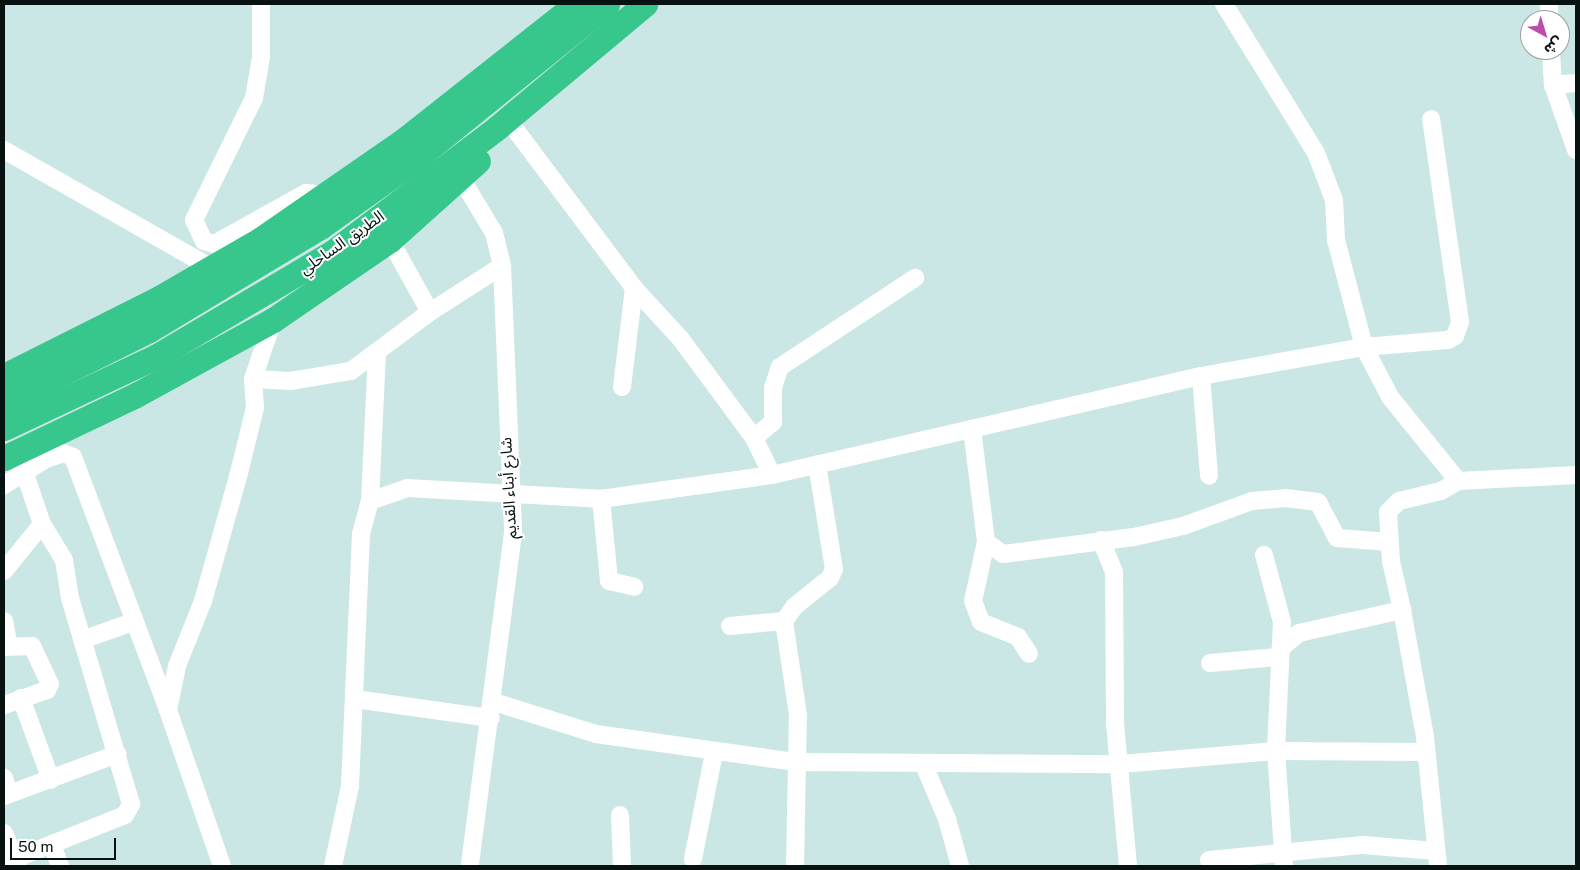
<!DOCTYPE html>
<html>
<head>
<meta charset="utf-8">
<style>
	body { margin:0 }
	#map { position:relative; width:1580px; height:870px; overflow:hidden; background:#cae7e5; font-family:"Public Sans","Noto Sans Arabic",sans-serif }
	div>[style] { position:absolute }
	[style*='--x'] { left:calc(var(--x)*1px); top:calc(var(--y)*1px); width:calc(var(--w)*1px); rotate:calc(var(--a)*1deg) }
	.minor>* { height:18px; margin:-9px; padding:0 9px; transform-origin:9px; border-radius:9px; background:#fff }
	.highway>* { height:25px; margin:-12.5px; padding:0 12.5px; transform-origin:12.5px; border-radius:12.5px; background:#37c68b }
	span { translate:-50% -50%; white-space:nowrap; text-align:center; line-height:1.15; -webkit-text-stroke:4px #fff; paint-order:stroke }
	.street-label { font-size:16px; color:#071211 }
	.frame { position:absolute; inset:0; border:5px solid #071211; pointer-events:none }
	.north { position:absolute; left:1520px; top:10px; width:50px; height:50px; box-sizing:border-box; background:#fff; border:1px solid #9ca0a0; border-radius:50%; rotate:141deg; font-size:14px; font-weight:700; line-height:20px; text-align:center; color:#071211 }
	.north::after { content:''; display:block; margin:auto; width:18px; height:22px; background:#bd4da9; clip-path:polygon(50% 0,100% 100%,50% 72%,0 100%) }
	.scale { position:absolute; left:10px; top:838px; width:106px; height:22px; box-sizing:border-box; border:2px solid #071211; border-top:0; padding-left:6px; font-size:15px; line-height:18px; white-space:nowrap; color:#071211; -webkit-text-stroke:4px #fff; paint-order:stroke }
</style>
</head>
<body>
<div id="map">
	<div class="minor">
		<i style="--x:261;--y:4;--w:53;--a:90"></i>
		<i style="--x:261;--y:57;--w:42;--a:99.7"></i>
		<i style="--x:254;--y:98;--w:136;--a:116.2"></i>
		<i style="--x:194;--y:220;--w:23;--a:65"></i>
		<i style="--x:204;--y:241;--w:10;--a:17"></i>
		<i style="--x:214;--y:244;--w:105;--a:-29"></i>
		<i style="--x:306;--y:193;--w:19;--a:6"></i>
		<i style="--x:1224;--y:4;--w:175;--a:58.3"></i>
		<i style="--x:1316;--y:153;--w:50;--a:69"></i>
		<i style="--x:1334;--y:200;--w:40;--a:87.1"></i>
		<i style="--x:1336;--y:240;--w:111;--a:75.3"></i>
		<i style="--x:1364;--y:347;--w:56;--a:62.5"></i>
		<i style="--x:1390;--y:397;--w:108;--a:51"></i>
		<i style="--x:1458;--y:481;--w:118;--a:-2.9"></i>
		<i style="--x:1549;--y:4;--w:16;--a:90"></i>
		<i style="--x:1551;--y:50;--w:35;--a:87"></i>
		<i style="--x:1553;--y:85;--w:69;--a:70.5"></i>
		<i style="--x:1553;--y:85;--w:23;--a:-5"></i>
		<i style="--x:514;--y:128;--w:200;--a:53.1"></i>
		<i style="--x:634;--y:288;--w:68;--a:47.4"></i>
		<i style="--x:680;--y:338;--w:124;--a:53.5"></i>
		<i style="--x:754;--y:438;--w:41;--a:64.1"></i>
		<i style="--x:4;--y:150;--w:239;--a:29.6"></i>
		<i style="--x:461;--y:178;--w:64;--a:59"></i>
		<i style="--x:494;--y:233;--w:34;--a:76"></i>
		<i style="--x:502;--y:266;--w:267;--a:87.6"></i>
		<i style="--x:513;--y:533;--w:336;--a:97.4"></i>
		<i style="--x:430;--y:312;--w:85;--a:-32.6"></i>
		<i style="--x:1201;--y:376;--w:100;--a:85.4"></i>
		<i style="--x:253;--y:379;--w:37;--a:3"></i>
		<i style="--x:290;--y:381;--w:62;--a:-9.3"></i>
		<i style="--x:351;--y:371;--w:99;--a:-36.8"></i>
		<i style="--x:430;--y:312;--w:82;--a:-119.1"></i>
		<i style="--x:622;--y:387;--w:100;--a:-83.1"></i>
		<i style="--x:972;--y:429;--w:114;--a:82.9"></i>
		<i style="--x:986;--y:542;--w:60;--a:102.4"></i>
		<i style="--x:973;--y:601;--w:22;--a:69"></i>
		<i style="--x:981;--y:622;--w:40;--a:22"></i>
		<i style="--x:1018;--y:637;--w:20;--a:57"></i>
		<i style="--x:754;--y:438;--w:25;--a:-40"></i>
		<i style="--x:773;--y:422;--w:34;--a:-90"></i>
		<i style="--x:773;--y:388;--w:22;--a:-72"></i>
		<i style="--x:780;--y:367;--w:162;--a:-33.4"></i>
		<i style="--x:4;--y:485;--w:49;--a:-31.8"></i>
		<i style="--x:46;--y:459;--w:18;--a:-19"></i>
		<i style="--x:63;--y:453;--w:11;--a:22"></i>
		<i style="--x:73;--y:457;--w:270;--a:69.4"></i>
		<i style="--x:601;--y:499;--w:82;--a:84.4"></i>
		<i style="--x:609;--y:581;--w:26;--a:13"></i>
		<i style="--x:370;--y:501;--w:147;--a:-87.3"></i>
		<i style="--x:1101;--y:540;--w:35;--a:68"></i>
		<i style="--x:1114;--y:572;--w:151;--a:89.6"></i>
		<i style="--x:1115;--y:723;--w:144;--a:84.8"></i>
		<i style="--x:986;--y:542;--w:21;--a:35"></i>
		<i style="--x:1003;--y:554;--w:132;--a:-7.4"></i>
		<i style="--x:1134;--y:537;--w:50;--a:-12.7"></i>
		<i style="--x:1183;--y:526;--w:73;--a:-19.9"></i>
		<i style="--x:1252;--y:501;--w:33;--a:-5"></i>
		<i style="--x:1285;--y:498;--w:33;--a:7"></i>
		<i style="--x:1318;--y:502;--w:41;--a:62.2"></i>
		<i style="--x:1337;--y:538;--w:53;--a:4.3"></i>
		<i style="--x:1264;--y:555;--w:69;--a:75"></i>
		<i style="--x:1282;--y:622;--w:129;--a:92.7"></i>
		<i style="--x:1276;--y:751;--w:115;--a:86"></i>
		<i style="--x:4;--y:571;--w:60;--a:-51"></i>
		<i style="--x:1402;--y:610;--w:129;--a:79.7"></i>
		<i style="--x:1425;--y:737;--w:130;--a:84.2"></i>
		<i style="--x:4;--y:621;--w:25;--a:79"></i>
		<i style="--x:730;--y:626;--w:54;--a:-5.3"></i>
		<i style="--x:82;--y:640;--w:54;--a:-19.4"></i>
		<i style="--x:4;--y:647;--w:28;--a:-2"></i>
		<i style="--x:32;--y:646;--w:42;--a:64.7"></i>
		<i style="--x:50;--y:684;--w:7;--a:117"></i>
		<i style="--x:47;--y:690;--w:46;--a:160.8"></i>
		<i style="--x:1210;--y:663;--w:68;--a:-5"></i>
		<i style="--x:1278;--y:657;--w:9;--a:-72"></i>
		<i style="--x:1281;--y:648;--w:23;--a:-40"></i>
		<i style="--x:1299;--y:633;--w:106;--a:-12.6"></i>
		<i style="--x:1402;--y:610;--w:50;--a:-102.7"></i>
		<i style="--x:1391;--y:561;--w:49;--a:-93.5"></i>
		<i style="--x:1388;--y:512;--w:16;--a:-45"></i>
		<i style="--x:1399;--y:501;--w:43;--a:-13.4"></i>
		<i style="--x:1441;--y:491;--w:20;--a:-30"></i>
		<i style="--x:21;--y:698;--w:87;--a:69.9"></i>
		<i style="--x:355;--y:699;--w:137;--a:8"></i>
		<i style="--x:494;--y:702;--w:107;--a:17.4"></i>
		<i style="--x:596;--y:734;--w:202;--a:8"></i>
		<i style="--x:796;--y:762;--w:325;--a:0.4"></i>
		<i style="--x:1121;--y:764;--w:156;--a:-4.8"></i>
		<i style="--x:1276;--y:751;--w:150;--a:0.4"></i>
		<i style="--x:923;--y:763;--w:61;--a:66.8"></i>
		<i style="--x:947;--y:819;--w:49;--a:74.5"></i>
		<i style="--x:4;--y:778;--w:17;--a:73"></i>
		<i style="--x:4;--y:796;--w:121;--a:-20.4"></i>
		<i style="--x:620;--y:815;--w:51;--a:87.8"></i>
		<i style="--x:4;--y:833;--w:36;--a:67"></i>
		<i style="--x:52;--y:845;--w:22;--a:69"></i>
		<i style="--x:693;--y:859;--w:108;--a:-78.8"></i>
		<i style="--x:1209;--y:860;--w:155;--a:-5.6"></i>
		<i style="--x:1363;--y:845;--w:73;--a:4.7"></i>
		<i style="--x:4;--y:863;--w:130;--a:-21.6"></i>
		<i style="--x:125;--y:815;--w:13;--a:-61"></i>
		<i style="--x:131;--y:804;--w:215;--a:-106.5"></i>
		<i style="--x:70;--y:598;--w:38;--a:-99"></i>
		<i style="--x:64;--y:560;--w:42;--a:-121.4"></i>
		<i style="--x:42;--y:524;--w:53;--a:-108.8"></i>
		<i style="--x:222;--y:866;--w:165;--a:-109.1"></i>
		<i style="--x:168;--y:710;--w:45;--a:-78.4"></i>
		<i style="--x:177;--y:666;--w:70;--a:-68.2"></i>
		<i style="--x:203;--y:601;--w:133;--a:-74.3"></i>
		<i style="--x:239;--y:473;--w:67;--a:-76.2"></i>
		<i style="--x:255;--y:408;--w:29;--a:-94"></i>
		<i style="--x:253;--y:379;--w:62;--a:-71.3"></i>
		<i style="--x:333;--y:866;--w:82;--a:-78"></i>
		<i style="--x:350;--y:786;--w:252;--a:-87.5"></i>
		<i style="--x:361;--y:534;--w:34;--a:-75"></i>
		<i style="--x:370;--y:501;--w:39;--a:-19"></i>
		<i style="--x:407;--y:488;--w:194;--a:3.2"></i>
		<i style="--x:601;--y:499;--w:173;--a:-8"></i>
		<i style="--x:772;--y:475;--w:440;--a:-13"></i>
		<i style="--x:1201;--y:376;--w:166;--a:-10.1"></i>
		<i style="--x:1364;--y:347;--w:84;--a:-4.8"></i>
		<i style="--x:1448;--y:340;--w:8;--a:-30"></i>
		<i style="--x:1455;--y:336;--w:15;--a:-70"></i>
		<i style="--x:1460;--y:322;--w:205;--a:-98.1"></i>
		<i style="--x:795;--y:866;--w:151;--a:-88.9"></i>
		<i style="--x:798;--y:715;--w:95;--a:-98.5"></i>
		<i style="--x:784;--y:621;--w:19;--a:-54"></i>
		<i style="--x:795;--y:606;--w:45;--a:-38.7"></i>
		<i style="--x:830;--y:578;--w:10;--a:-66"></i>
		<i style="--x:834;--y:569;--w:106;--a:-99.2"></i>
	</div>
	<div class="highway">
		<i style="--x:4;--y:376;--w:174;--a:-26.7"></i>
		<i style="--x:159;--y:298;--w:118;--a:-30"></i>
		<i style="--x:261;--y:239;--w:174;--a:-34.7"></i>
		<i style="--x:404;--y:140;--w:219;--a:-38.3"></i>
		<i style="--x:4;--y:402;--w:162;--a:-26.4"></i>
		<i style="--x:149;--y:330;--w:200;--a:-31.1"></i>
		<i style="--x:320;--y:227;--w:114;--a:-35.4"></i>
		<i style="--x:413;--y:161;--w:250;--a:-39"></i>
		<i style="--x:4;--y:428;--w:169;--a:-25.2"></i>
		<i style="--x:157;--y:356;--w:204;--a:-30.6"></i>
		<i style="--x:333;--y:252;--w:207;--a:-37.1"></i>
		<i style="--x:498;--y:127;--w:192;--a:-39.9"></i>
		<i style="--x:4;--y:458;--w:146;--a:-25.5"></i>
		<i style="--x:136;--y:395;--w:156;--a:-28.7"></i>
		<i style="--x:273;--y:320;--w:142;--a:-34.4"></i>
		<i style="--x:390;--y:240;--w:118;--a:-41.9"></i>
	</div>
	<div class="street-label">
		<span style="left:342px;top:243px;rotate:-35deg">الطريق الساحلي</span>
		<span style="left:509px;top:488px;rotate:-93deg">شارع أبناء القديم</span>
	</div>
	<div class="frame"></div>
	<div class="north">ش</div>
	<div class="scale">50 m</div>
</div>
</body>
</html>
